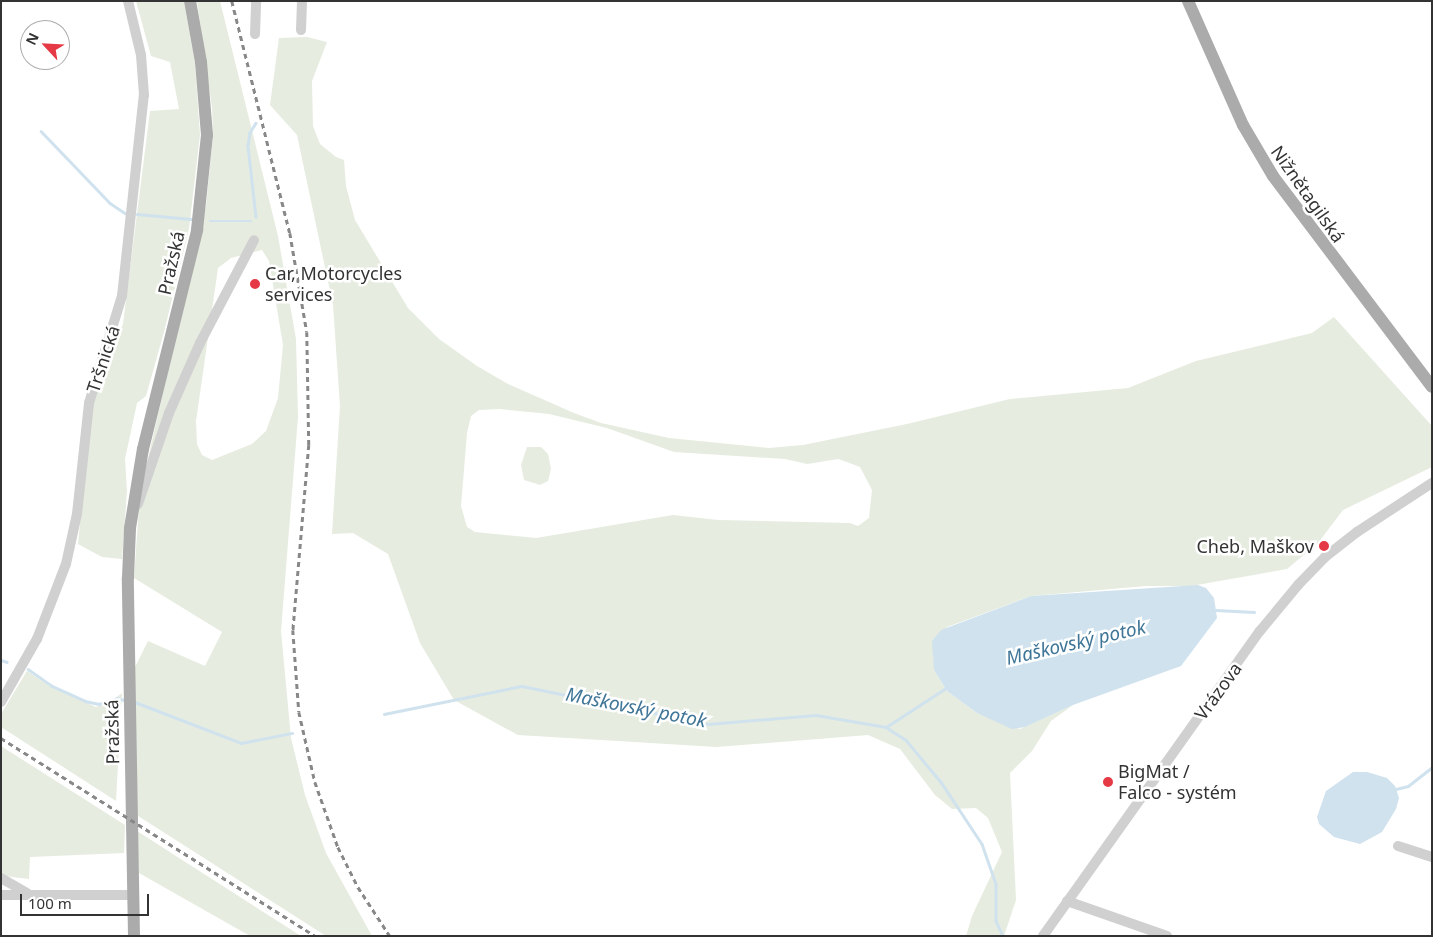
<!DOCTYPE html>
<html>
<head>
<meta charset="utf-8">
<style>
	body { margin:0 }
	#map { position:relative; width:1433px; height:937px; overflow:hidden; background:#fff; font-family:"Noto Sans",sans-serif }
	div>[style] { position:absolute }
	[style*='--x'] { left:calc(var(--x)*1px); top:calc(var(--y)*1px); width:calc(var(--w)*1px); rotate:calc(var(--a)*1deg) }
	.green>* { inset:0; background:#e6ecdf }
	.water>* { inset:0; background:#cfe2ee }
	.stream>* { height:2.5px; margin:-1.25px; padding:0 1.25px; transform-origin:1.25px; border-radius:1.25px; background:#cfe2ee }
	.minor>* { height:10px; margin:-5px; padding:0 5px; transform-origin:5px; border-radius:5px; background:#d0d0d0 }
	.major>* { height:12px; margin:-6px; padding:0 6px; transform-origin:6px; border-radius:6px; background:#ababab }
	.rail>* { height:2.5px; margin-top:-1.25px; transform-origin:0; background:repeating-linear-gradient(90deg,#888 0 5px,transparent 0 9px) }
	.dots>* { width:14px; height:14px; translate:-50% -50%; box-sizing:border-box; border:2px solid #fff; border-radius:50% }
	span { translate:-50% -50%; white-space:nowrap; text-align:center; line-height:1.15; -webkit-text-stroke:5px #fff; paint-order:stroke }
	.street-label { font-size:18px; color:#333 }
	.poi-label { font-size:18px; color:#333 }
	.left { translate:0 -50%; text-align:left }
	.right { translate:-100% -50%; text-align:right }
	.water-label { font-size:19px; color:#3f7597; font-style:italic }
	.frame { position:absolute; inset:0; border:2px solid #333; pointer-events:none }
	.north { position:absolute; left:20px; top:20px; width:50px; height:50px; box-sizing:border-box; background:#fff; border:1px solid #adadad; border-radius:50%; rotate:295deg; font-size:14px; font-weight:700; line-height:20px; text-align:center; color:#333 }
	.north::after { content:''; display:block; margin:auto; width:18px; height:22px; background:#e63946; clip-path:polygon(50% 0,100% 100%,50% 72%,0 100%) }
	.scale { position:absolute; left:20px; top:894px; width:129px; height:22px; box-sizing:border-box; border:2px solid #333; border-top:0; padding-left:6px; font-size:15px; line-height:18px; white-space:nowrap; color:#333; -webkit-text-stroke:4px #fff; paint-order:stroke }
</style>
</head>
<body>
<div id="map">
	<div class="green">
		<i style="clip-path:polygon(136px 1px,184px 1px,195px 63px,200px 135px,189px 229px,164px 332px,146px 396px,137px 403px,125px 459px,127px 491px,122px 559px,102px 557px,78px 544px,91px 415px,100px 379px,123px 324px,150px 111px,179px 109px,170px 62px,151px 56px)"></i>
		<i style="clip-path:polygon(evenodd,197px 1px,220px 1px,278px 236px,296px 339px,298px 417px,281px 631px,291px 738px,305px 795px,326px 853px,372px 936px,326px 936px,135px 814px,135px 667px,148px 641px,205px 666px,222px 632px,134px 578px,140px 493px,206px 206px,213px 135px,212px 108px,197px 1px,262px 250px,269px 261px,283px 345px,278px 398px,266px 431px,252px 444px,212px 460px,202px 455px,197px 444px,196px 421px,218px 268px,231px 258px,262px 250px)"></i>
		<i style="clip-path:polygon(evenodd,307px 37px,327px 42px,312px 81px,313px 126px,320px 144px,336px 157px,344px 160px,346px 186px,355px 220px,408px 308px,439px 339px,477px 366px,508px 384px,574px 413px,601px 423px,669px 438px,769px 448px,803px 445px,907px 424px,1010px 399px,1128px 388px,1196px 361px,1312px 333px,1334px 317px,1432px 426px,1432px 467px,1343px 510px,1318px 543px,1287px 569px,1191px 586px,1146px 586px,1031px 596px,947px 627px,934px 670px,947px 691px,977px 713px,1020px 729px,1073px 705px,1051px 721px,1032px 751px,1010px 773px,1016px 900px,1004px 936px,966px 936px,972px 916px,1002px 852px,988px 818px,976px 808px,952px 809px,935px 795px,900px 749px,868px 735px,717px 747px,518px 735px,454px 700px,420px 643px,388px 554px,353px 533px,332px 534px,340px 406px,333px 305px,297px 135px,270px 105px,279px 38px,307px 37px,499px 409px,549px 414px,607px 428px,674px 452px,785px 459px,807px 464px,838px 459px,847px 462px,860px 467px,872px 490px,869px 518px,858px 526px,850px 523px,718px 520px,673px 515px,536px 538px,475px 532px,467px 527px,461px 506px,467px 433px,471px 416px,479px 410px,499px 409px)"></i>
		<i style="clip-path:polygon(527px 447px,541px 447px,548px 454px,551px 469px,548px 481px,540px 485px,524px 480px,521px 465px)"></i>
		<i style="clip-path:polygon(27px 671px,51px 687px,96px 707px,110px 702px,122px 693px,116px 801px,1px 727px,1px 714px)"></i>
		<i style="clip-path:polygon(1px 746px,125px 825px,124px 853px,30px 857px,29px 879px,4px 876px,1px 873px)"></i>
		<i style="clip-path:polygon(137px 831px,301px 936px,250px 936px,139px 873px)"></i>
	</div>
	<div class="water">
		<i style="clip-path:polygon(1198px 585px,1206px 588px,1214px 598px,1217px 618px,1181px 666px,1073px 705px,1025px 727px,1012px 729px,977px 713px,947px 691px,934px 670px,932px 641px,941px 630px,1031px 596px)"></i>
		<i style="clip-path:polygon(1353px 772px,1367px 772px,1387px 778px,1395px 786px,1399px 798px,1396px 809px,1382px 832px,1360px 844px,1334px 837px,1319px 824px,1317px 817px,1326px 791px)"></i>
	</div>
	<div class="stream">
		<i style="--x:256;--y:123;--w:12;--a:121"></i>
		<i style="--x:250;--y:133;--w:13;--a:99"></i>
		<i style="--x:248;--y:146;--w:71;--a:83.6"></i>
		<i style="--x:41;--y:131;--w:100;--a:46.2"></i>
		<i style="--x:110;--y:203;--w:18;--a:34"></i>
		<i style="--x:137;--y:214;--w:54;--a:5.3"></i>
		<i style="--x:210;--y:221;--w:41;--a:0"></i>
		<i style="--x:1216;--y:610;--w:38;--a:3"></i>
		<i style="--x:1;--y:660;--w:6;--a:18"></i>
		<i style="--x:28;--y:669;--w:29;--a:35"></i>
		<i style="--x:52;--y:686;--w:36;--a:24"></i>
		<i style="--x:85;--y:701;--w:14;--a:12"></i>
		<i style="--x:99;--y:704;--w:19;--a:-18"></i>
		<i style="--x:117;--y:698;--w:7;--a:16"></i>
		<i style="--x:135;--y:702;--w:114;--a:21.1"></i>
		<i style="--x:241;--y:743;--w:52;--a:-11.1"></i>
		<i style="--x:384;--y:714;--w:141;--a:-11.5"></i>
		<i style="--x:522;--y:686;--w:190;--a:11.5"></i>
		<i style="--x:708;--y:724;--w:108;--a:-4.8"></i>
		<i style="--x:816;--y:715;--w:71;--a:9.7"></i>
		<i style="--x:886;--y:727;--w:72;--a:-33"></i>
		<i style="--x:886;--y:727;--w:24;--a:33"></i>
		<i style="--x:906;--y:740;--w:55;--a:50.2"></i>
		<i style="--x:941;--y:782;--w:74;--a:56.5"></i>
		<i style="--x:982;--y:844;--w:42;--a:70.7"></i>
		<i style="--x:996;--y:884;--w:37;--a:90"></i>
		<i style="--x:996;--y:921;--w:17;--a:65"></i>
		<i style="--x:1396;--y:789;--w:12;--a:-14"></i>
		<i style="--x:1408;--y:786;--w:31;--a:-38"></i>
	</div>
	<div class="minor">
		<i style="--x:301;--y:30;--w:29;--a:-88"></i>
		<i style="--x:255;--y:34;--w:33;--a:-88"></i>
		<i style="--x:138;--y:504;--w:96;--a:-71.2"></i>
		<i style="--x:169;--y:413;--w:77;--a:-66.1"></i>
		<i style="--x:200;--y:343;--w:116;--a:-62.3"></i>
		<i style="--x:1;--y:702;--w:73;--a:-60.3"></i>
		<i style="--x:37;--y:639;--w:80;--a:-68.9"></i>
		<i style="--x:66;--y:564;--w:51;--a:-77.6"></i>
		<i style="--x:77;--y:514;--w:112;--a:-83.8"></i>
		<i style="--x:89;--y:403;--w:112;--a:-72.9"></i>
		<i style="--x:122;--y:296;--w:202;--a:-83.8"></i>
		<i style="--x:144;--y:95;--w:40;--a:-94.3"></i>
		<i style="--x:141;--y:55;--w:56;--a:-103.5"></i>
		<i style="--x:1398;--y:846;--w:36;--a:18"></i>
		<i style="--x:1;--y:878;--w:30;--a:30"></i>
		<i style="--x:1;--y:895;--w:131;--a:0"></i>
		<i style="--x:1067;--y:901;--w:106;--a:19.3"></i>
		<i style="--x:1043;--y:936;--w:374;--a:-54.6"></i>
		<i style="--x:1260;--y:631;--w:60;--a:-50.4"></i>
		<i style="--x:1298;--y:585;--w:39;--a:-46"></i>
		<i style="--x:1325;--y:557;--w:41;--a:-38"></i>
		<i style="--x:1357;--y:532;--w:90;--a:-33.2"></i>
	</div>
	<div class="major">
		<i style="--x:1188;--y:1;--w:136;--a:66.1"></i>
		<i style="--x:1243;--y:125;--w:59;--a:59.5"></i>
		<i style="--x:1273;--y:176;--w:264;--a:53"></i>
		<i style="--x:134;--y:936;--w:358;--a:-91"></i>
		<i style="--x:128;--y:578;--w:50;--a:-87.7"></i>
		<i style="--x:130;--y:528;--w:80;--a:-80.7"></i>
		<i style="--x:143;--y:449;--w:226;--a:-76.1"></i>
		<i style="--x:197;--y:230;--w:96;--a:-84"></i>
		<i style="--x:207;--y:135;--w:73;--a:-94.7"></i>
		<i style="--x:201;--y:62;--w:62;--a:-100.2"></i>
	</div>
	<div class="rail">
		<i style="--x:232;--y:1;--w:239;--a:76"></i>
		<i style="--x:290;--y:233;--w:100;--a:80.3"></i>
		<i style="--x:307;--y:332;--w:113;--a:89"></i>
		<i style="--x:309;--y:445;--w:186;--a:94.9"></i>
		<i style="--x:293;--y:630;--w:82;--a:85.8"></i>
		<i style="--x:299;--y:712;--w:72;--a:77.1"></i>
		<i style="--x:315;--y:782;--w:69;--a:70.5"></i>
		<i style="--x:338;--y:847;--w:45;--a:63.4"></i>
		<i style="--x:358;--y:887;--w:59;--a:56.9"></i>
		<i style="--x:1;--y:738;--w:371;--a:32.2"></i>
	</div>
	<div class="dots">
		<i style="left:255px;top:284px;background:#e63946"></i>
		<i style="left:1324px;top:546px;background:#e63946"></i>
		<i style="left:1108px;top:782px;background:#e63946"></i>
	</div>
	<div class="street-label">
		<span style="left:1308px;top:194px;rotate:55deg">Nižnětagilská</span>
		<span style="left:171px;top:263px;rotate:-77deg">Pražská</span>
		<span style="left:103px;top:359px;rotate:-72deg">Tršnická</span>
		<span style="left:1218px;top:691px;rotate:-54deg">Vrázova</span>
		<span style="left:112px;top:732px;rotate:-91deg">Pražská</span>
	</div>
	<div class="poi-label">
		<span class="left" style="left:265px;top:284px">Car, Motorcycles<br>services</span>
		<span class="right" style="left:1314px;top:546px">Cheb, Maškov</span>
		<span class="left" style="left:1118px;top:782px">BigMat /<br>Falco - systém</span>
	</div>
	<div class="water-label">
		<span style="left:1076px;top:643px;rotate:-13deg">Maškovský potok</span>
		<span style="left:636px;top:708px;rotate:11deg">Maškovský potok</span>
	</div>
	<div class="frame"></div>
	<div class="north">N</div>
	<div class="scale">100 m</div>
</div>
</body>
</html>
